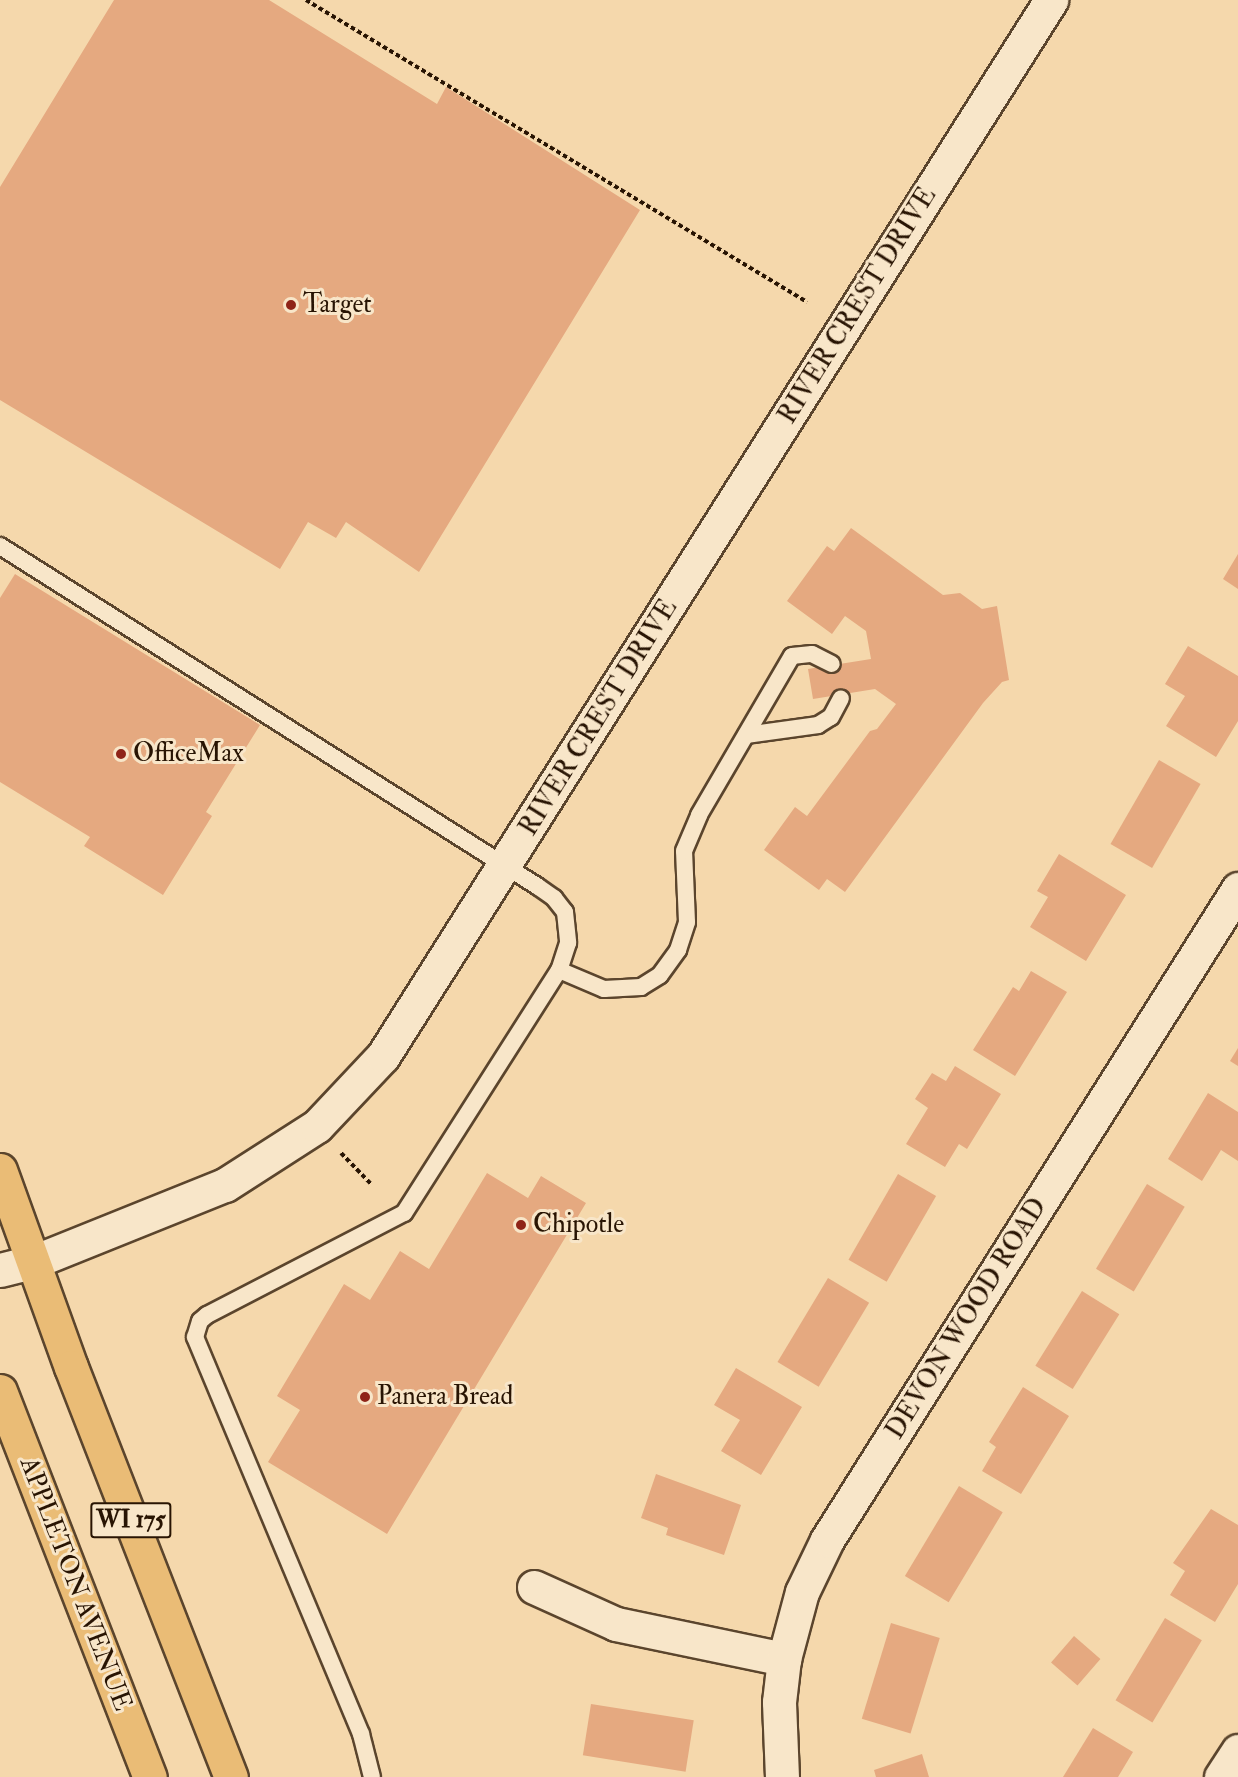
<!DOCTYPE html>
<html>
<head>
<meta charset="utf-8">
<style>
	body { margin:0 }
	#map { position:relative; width:1238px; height:1777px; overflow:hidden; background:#f5d8ac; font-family:"IM FELL Double Pica",serif }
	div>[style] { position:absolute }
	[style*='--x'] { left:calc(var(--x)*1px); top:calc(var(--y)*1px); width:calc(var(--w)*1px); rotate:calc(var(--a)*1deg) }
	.building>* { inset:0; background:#e5a980; transform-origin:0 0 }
	.path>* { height:4px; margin-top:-2px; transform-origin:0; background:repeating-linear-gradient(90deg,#281403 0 4.5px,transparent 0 7.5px) }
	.roads { filter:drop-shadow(2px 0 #5b452d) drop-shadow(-2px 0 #5b452d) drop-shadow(0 2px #5b452d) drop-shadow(0 -2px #5b452d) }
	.service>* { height:16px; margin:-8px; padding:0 8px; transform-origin:8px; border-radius:8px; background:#f8e6c9 }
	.minor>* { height:33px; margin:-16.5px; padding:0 16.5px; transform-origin:16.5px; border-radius:16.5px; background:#f8e6c9 }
	.tertiary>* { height:33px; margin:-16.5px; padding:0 16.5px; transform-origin:16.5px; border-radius:16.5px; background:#f8e6c9 }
	.primary>* { height:33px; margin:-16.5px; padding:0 16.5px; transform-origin:16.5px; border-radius:16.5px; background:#eabc76 }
	.dots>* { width:16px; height:16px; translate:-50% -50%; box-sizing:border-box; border:3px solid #f8e6c9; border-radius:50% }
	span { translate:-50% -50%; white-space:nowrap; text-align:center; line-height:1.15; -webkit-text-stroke:6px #f8e6c9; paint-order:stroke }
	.shield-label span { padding:2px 4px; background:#f8e6c9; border:2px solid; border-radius:4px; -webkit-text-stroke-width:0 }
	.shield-label { font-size:24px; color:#281403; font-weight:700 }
	.poi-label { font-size:26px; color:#281403 }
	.left { translate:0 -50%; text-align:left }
	.street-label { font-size:26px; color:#281403 }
</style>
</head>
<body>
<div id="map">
	<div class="building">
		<i style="clip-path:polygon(114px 0,269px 0,437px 104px,446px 87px,640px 210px,419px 572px,346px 522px,336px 538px,308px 522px,280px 569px,0 400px,0 187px)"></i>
		<i style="clip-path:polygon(851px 528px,943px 595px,960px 593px,982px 609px,997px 606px,1009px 680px,1002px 682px,983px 703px,845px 892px,827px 879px,819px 890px,764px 850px,795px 807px,807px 816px,870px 731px,877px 729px,896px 704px,875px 689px,813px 699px,808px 669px,871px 659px,866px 631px,845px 616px,832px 634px,787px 601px,827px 546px,834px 551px)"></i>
		<i style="clip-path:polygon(1238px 554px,1238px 589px,1223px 579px)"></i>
		<i style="clip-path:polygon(15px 574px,260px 725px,206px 812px,212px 816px,163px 895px,84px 846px,90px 837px,0 782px,0 598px)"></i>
		<i style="clip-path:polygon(1188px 646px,1238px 676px,1238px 721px,1216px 757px,1166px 726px,1185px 696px,1165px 684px)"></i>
		<i style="left:1159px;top:760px;width:48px;height:97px;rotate:30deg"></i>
		<i style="clip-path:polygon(1059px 854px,1126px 895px,1086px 961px,1030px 927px,1048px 897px,1037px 891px)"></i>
		<i style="clip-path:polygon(1031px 971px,1067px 992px,1015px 1076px,973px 1050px,1013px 987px,1019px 991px)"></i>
		<i style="clip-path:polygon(1238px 1048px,1238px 1066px,1230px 1061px)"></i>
		<i style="clip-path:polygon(955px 1066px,1001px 1094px,967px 1149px,959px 1144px,945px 1167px,906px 1144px,928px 1108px,915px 1099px,932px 1073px,946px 1081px)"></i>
		<i style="clip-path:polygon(1208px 1093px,1238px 1112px,1238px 1161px,1221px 1150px,1202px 1181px,1168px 1159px)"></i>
		<i style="clip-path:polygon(487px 1173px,528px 1198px,541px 1176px,586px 1203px,387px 1534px,268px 1462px,300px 1410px,277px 1396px,344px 1284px,370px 1300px,400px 1251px,429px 1269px)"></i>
		<i style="left:898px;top:1174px;width:44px;height:99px;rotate:30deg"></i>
		<i style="left:1147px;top:1184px;width:44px;height:99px;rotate:31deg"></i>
		<i style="left:828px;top:1278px;width:48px;height:98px;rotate:31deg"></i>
		<i style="left:1082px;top:1291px;width:44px;height:88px;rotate:32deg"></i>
		<i style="clip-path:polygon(736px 1368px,802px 1407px,761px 1475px,721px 1451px,740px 1420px,714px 1405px)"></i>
		<i style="clip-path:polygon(1023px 1387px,1069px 1416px,1021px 1494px,982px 1471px,996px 1447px,989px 1442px)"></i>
		<i style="clip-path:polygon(656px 1474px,741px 1505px,724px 1555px,666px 1535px,668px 1528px,641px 1518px)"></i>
		<i style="left:959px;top:1486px;width:51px;height:105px;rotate:31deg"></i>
		<i style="clip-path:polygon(1211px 1509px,1238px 1525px,1238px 1584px,1215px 1622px,1170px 1595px,1185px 1571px,1173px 1563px)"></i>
		<i style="left:1165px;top:1618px;width:43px;height:96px;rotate:31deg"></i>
		<i style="left:891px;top:1623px;width:51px;height:100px;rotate:17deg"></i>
		<i style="left:1074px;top:1636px;width:35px;height:35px;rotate:41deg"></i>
		<i style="left:591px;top:1704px;width:104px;height:52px;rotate:9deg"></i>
		<i style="clip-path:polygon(1093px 1728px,1133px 1752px,1118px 1777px,1063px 1777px)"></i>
		<i style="clip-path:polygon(922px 1754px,929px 1777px,876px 1777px,874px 1770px)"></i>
	</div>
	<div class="path">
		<i style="--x:306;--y:0;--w:585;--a:31.08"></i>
		<i style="--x:341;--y:1153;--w:43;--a:45.9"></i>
	</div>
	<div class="roads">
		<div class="service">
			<i style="--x:0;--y:546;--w:636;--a:32.34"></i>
			<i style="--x:537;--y:886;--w:21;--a:35"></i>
			<i style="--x:554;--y:898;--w:18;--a:52"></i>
			<i style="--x:565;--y:912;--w:31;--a:84"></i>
			<i style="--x:568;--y:943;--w:28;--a:108"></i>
			<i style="--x:559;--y:970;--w:288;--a:122.5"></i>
			<i style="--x:404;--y:1213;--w:222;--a:152.6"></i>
			<i style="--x:207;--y:1315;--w:9;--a:139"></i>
			<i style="--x:200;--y:1321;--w:17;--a:107"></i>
			<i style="--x:195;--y:1337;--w:430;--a:67.3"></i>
			<i style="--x:361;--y:1734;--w:44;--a:75.7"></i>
			<i style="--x:746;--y:735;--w:73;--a:-7.9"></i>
			<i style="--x:818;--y:725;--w:15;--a:-32"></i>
			<i style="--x:831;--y:717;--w:21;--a:-62"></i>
			<i style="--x:559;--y:970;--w:49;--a:22.9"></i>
			<i style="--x:604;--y:989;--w:37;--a:-3"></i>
			<i style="--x:641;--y:987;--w:22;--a:-32"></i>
			<i style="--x:660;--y:975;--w:31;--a:-54"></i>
			<i style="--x:678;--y:950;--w:29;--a:-72"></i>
			<i style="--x:687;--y:922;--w:71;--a:-92.4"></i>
			<i style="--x:684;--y:851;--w:39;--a:-67"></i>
			<i style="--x:699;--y:815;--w:184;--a:-59.7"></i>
			<i style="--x:792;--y:656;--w:20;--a:-6"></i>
			<i style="--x:812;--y:654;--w:22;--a:27"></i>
		</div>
		<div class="minor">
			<i style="--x:534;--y:1587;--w:90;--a:24.3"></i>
			<i style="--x:616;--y:1624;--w:172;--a:11.8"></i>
			<i style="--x:782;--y:1777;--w:75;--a:-92.3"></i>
			<i style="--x:779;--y:1702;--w:43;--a:-83.4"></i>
			<i style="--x:784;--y:1659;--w:69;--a:-75"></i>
			<i style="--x:802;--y:1592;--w:58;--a:-64.3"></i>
			<i style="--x:827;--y:1540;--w:770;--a:-57.73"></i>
			<i style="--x:1221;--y:1777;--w:31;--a:-57"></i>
		</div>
		<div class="tertiary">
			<i style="--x:0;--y:1270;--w:34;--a:-14"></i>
			<i style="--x:33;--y:1262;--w:207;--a:-21.9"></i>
			<i style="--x:225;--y:1185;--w:109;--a:-32.7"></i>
			<i style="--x:317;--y:1126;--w:96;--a:-46.7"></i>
			<i style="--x:383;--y:1056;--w:1250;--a:-57.68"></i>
		</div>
		<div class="primary">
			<i style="--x:0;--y:1170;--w:209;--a:70.2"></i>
			<i style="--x:71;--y:1367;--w:440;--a:68.7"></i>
			<i style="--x:0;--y:1391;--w:414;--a:68.8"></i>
		</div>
	</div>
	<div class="dots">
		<i style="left:291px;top:305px;background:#8f2418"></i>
		<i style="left:121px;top:754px;background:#8f2418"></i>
		<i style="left:521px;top:1225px;background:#8f2418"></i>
		<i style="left:365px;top:1397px;background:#8f2418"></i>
	</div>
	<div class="shield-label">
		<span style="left:131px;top:1520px">WI 175</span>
	</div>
	<div class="poi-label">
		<span class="left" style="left:303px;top:305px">Target</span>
		<span class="left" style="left:133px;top:754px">OfficeMax</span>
		<span class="left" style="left:533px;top:1225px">Chipotle</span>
		<span class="left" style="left:377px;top:1397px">Panera Bread</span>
	</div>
	<div class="street-label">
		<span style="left:858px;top:306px;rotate:-58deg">RIVER CREST DRIVE</span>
		<span style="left:599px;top:718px;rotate:-58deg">RIVER CREST DRIVE</span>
		<span style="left:967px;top:1319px;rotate:-58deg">DEVON WOOD ROAD</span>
		<span style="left:75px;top:1584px;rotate:69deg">APPLETON AVENUE</span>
	</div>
</div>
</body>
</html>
